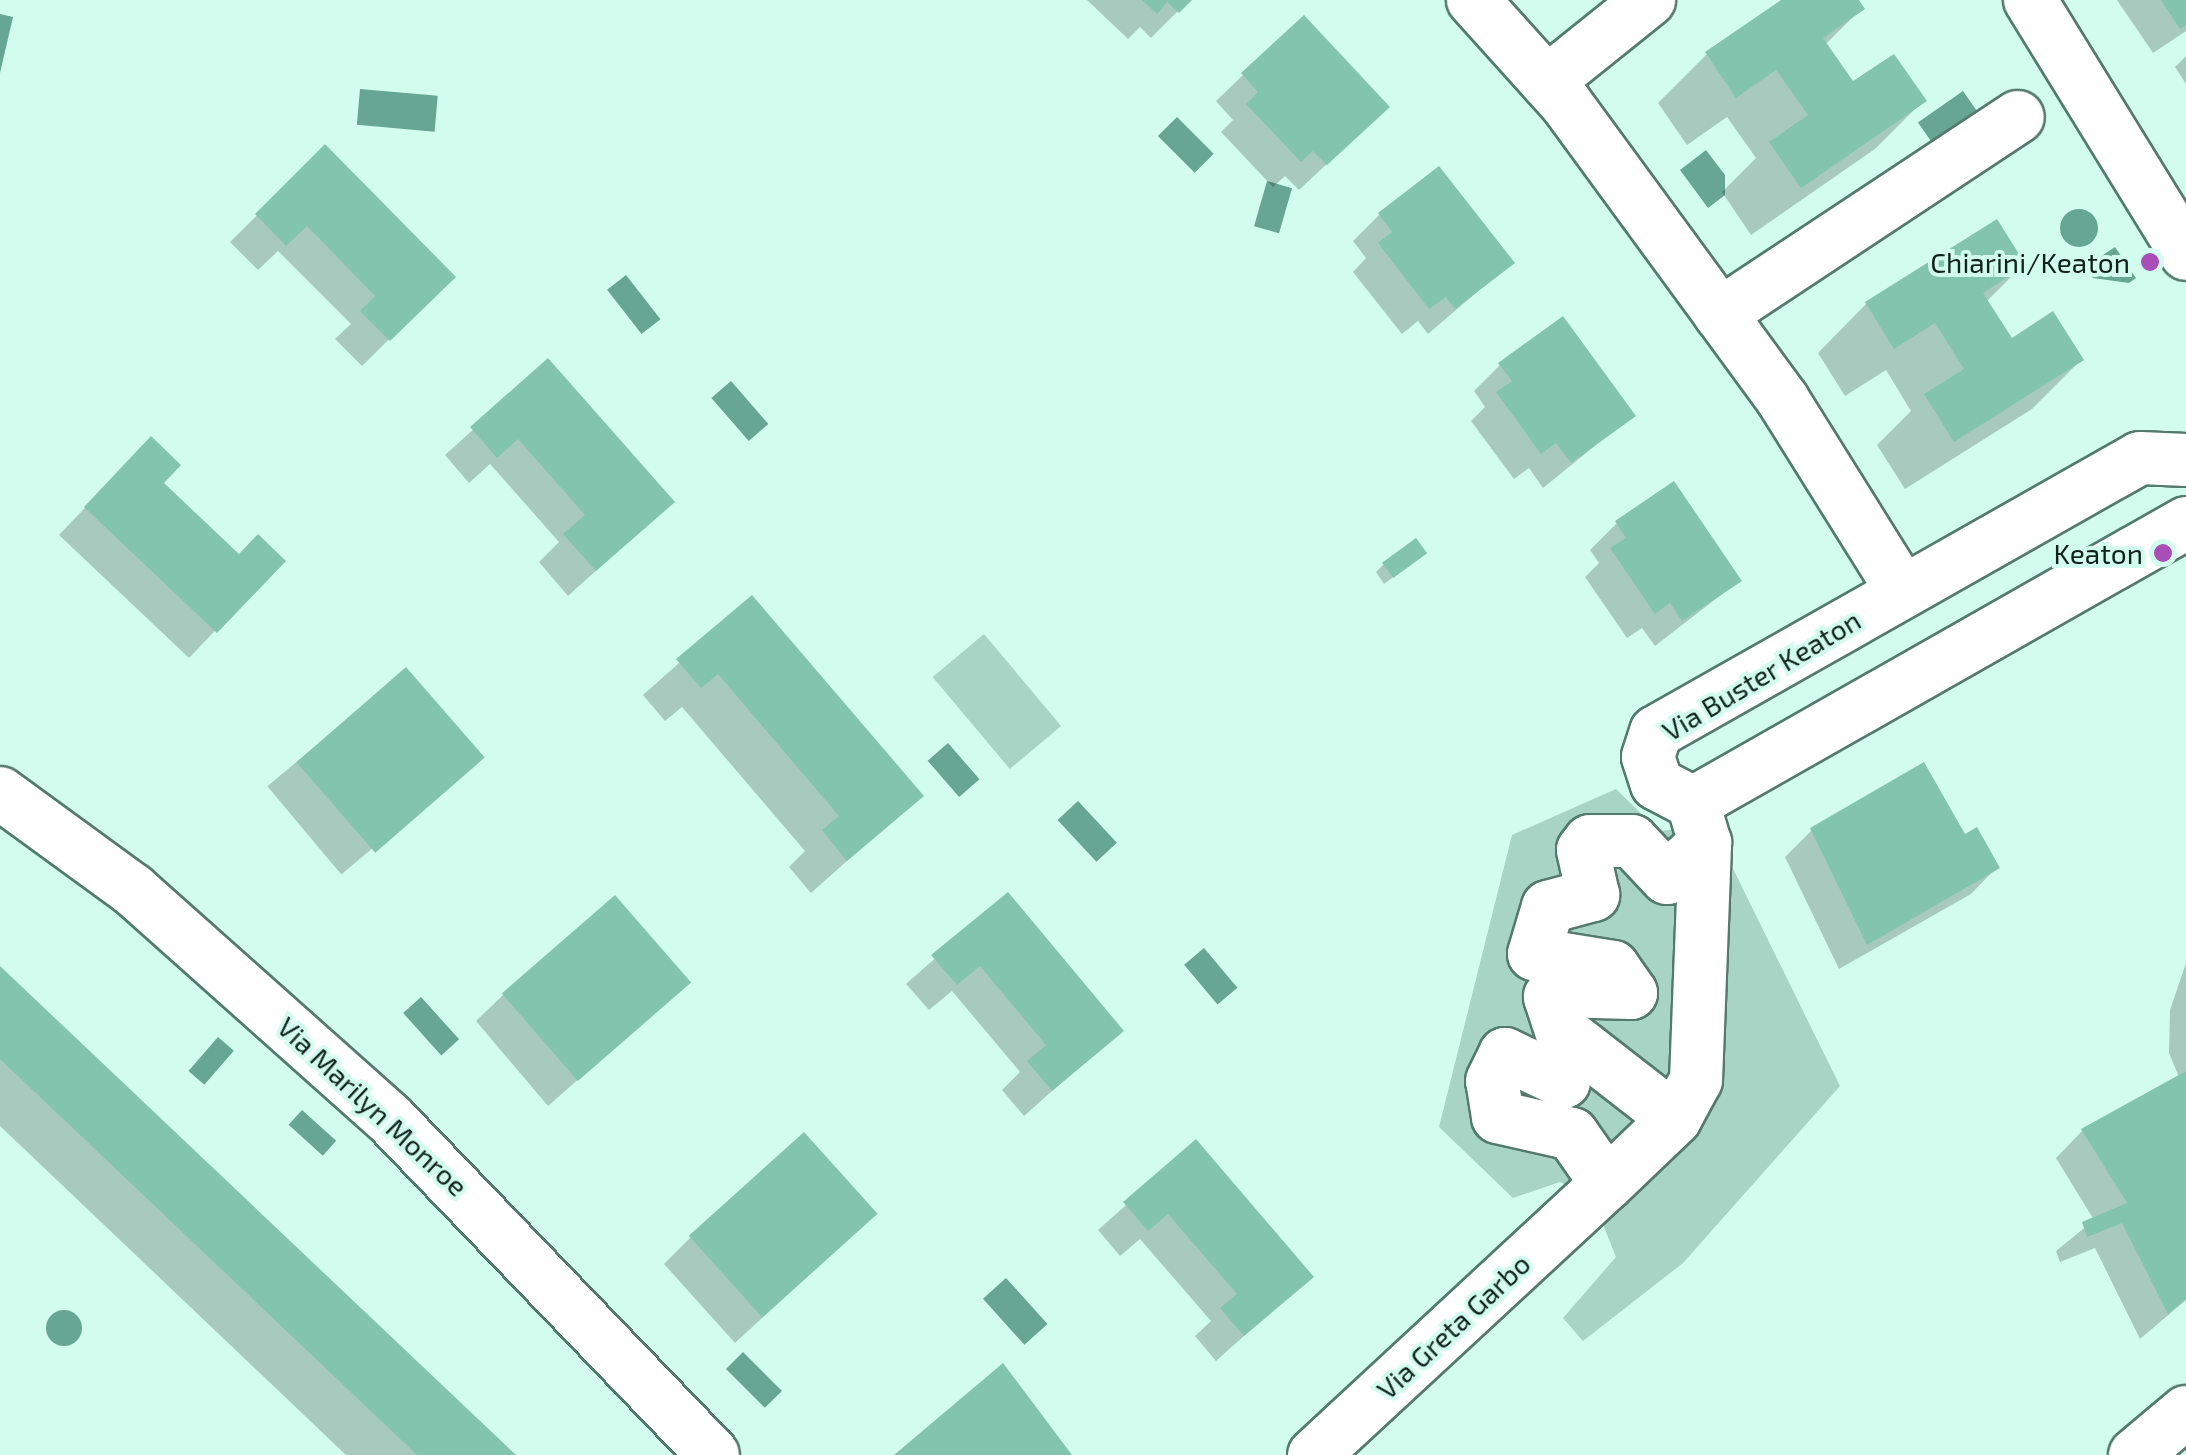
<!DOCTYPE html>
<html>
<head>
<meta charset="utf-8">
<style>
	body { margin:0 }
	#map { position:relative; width:2186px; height:1455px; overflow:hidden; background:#d2fdee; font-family:"Exo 2",sans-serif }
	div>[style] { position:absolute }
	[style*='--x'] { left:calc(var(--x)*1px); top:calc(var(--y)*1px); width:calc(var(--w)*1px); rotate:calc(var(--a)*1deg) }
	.green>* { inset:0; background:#a7d4c5; transform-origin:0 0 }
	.water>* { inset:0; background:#66a692; transform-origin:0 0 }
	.round { border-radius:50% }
	.shadow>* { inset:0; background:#0003; transform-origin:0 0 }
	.building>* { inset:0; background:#83c4af; transform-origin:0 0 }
	.roads { filter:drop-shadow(2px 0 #547a6d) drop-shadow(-2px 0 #547a6d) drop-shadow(0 2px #547a6d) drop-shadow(0 -2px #547a6d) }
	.minor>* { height:52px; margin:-26px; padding:0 26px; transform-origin:26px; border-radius:26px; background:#fff }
	.dots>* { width:28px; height:28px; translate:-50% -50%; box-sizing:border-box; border:5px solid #d2fdee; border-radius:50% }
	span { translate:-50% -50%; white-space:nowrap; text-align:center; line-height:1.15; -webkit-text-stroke:8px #d2fdee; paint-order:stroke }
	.poi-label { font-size:28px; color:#11211c }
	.right { translate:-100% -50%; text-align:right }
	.street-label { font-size:28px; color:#11211c }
</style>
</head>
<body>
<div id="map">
	<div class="green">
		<i style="left:984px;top:634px;width:120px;height:67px;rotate:50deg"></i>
		<i style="clip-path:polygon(1616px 789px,1659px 831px,1712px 826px,1840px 1086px,1683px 1263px,1583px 1341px,1563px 1318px,1616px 1257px,1592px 1197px,1560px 1182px,1513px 1198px,1439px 1127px,1512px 835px)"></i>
	</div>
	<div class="water">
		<i style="clip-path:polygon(0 14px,13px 17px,0 73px)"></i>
		<i style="left:360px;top:89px;width:78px;height:36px;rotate:5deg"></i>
		<i style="left:1963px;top:91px;width:24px;height:55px;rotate:55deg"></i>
		<i style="left:1177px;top:117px;width:52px;height:27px;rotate:45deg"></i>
		<i style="clip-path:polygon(1706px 150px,1725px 175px,1725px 195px,1708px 208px,1680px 170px)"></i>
		<i style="left:1267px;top:181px;width:26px;height:47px;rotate:16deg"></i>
		<i class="round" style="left:2060px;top:209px;width:38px;height:38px"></i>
		<i style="clip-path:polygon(2115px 247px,2136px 278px,2129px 283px,2093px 278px,2085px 267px)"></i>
		<i style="left:626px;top:275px;width:56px;height:24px;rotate:52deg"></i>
		<i style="left:731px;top:381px;width:57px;height:26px;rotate:49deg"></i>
		<i style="left:948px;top:743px;width:48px;height:27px;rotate:49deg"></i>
		<i style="left:1078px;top:801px;width:57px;height:28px;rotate:47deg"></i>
		<i style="left:1204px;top:948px;width:52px;height:26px;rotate:50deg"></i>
		<i style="left:421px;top:997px;width:57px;height:24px;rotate:48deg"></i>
		<i style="left:218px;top:1037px;width:21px;height:45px;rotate:41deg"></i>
		<i style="left:302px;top:1110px;width:46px;height:20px;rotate:42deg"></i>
		<i style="left:1006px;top:1278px;width:62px;height:31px;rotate:48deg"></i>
		<i class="round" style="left:46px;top:1310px;width:36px;height:36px"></i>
		<i style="left:743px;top:1352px;width:55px;height:24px;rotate:45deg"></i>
	</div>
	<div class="shadow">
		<i style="clip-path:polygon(1087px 0,1189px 0,1151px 38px,1140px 27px,1128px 39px)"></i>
		<i style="clip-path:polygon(1785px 0,1856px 0,1862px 8px,1825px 45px,1853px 85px,1923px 101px,1875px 149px,1751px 235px,1722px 192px,1756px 158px,1727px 117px,1687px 145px,1658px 103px,1707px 54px)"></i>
		<i style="clip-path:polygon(2117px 0,2186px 0,2186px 31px,2153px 53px)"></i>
		<i style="clip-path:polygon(2186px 56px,2186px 84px,2175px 67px)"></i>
		<i style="clip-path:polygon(1243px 75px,1360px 133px,1299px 190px,1285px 176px,1273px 187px,1221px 132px,1233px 120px,1216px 101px)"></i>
		<i style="clip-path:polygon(325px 148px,452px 277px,362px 366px,335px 339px,351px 324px,278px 251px,258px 270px,230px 242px)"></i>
		<i style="clip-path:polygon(1379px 215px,1511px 263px,1428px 334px,1418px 321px,1402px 334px,1353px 272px,1366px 258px,1353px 241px)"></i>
		<i style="clip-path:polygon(1996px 222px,2023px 265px,1986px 302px,2011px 341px,2081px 360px,2032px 409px,1905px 489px,1877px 445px,1911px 411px,1886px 370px,1845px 396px,1818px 353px,1866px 304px)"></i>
		<i style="clip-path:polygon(548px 362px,672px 502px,568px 596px,539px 562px,559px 542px,490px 464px,469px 483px,445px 455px)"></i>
		<i style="clip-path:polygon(1500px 365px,1633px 415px,1543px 488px,1529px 468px,1514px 479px,1471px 421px,1485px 407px,1474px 391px)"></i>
		<i style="clip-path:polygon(125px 466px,160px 483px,239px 557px,282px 561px,189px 658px,59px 535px)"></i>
		<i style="clip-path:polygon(1617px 523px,1739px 581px,1655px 646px,1642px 628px,1627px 638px,1585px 577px,1599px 563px,1590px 550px)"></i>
		<i style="clip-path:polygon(1415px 561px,1384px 584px,1376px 572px,1384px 564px)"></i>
		<i style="clip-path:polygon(752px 598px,920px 796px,811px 893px,789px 867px,805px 851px,682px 707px,665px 721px,643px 695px)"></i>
		<i style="left:406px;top:670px;width:115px;height:181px;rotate:50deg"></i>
		<i style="clip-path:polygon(1812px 830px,1964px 837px,1997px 867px,1971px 894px,1839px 969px,1785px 857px)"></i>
		<i style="clip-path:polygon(1007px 895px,1121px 1030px,1024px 1116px,1002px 1090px,1020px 1072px,952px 991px,929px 1010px,906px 984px)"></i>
		<i style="clip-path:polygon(2186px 963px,2186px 1300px,2140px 1339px,2095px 1248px,2060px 1262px,2056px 1251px,2094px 1220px,2056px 1158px,2082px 1131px,2179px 1077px,2169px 1053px,2170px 1010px)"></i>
		<i style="clip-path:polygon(0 969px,512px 1455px,346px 1455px,0 1126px)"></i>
		<i style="clip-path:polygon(688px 983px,548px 1106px,476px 1021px,503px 995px)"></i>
		<i style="clip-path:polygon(1196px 1143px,1311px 1276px,1216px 1361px,1195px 1336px,1211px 1321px,1140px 1239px,1120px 1256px,1098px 1230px)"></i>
		<i style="clip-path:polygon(875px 1214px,735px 1343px,664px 1264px,691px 1237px)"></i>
		<i style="clip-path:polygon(1003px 1367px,1069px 1455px,898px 1455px)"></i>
	</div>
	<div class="building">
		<i style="clip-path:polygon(1142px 0,1192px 0,1179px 13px,1167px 2px,1157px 14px)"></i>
		<i style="clip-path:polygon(1781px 0,1859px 0,1865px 9px,1823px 38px,1853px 81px,1894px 54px,1927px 101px,1801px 188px,1769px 142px,1808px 115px,1776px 70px,1736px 98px,1705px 52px)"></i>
		<i style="clip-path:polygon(2161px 0,2186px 0,2186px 25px,2180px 29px)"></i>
		<i style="clip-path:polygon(1304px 15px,1390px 107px,1327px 165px,1313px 151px,1301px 162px,1246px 104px,1258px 92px,1241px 73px)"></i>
		<i style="clip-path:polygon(325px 144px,456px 277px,390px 341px,360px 311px,375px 296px,307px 226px,286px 246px,255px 214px)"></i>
		<i style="clip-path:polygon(1439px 166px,1515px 263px,1455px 309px,1446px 297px,1429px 309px,1378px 243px,1392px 232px,1378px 213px)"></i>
		<i style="clip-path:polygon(1997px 219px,2026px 265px,1983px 293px,2012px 338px,2053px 311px,2084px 360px,1954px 442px,1924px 394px,1964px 369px,1935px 323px,1894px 349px,1865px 302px)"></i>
		<i style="clip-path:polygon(1563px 316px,1636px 416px,1571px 463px,1556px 443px,1541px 454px,1496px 392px,1512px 381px,1498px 363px)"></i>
		<i style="clip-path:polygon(548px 358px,675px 502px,596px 571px,563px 534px,585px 515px,518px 439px,497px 458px,470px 427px)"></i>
		<i style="clip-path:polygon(151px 436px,181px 465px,164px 483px,239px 554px,258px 534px,286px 561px,217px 633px,84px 507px)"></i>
		<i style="clip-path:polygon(1674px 481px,1742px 581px,1682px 621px,1670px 603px,1655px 614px,1610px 548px,1626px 538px,1615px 521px)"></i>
		<i style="left:1416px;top:538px;width:19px;height:42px;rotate:54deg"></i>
		<i style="clip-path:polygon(752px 595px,924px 796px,847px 861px,822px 830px,839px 816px,718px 674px,701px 688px,676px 659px)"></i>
		<i style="left:406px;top:667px;width:120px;height:145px;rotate:49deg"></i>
		<i style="clip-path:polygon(1924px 762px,1965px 834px,1977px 827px,2000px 868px,1867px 945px,1810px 828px)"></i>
		<i style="clip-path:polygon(1008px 892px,1124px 1031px,1052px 1091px,1027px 1061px,1046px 1045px,980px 966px,957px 985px,931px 955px)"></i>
		<i style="left:615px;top:895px;width:116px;height:150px;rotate:49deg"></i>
		<i style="clip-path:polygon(0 966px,516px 1455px,417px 1455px,0 1059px)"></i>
		<i style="clip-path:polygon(2186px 1071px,2186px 1299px,2168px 1314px,2122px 1223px,2087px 1237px,2082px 1222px,2127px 1203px,2081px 1129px)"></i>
		<i style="left:804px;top:1132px;width:110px;height:155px;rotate:48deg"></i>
		<i style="clip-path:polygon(1196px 1139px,1314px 1277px,1244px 1336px,1220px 1308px,1237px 1294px,1168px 1214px,1148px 1231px,1123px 1202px)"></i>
		<i style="clip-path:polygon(1003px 1363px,1072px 1455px,894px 1455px)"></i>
	</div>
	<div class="roads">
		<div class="minor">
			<i style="--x:1473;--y:0;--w:137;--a:48"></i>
			<i style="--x:1565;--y:102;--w:369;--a:53.8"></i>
			<i style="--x:1783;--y:400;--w:226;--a:58"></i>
			<i style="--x:2030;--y:0;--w:298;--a:58.4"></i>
			<i style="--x:1547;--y:82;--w:131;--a:-38.8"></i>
			<i style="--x:1720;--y:314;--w:357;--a:-33.5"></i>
			<i style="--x:2186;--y:460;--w:46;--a:-177.5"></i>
			<i style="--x:2140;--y:458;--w:556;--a:150.49"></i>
			<i style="--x:1656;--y:732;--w:26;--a:108"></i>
			<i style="--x:1648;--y:757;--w:28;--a:72"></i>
			<i style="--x:1657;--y:784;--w:41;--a:27.8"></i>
			<i style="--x:1693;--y:803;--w:567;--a:-29.59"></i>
			<i style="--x:0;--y:793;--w:165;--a:36.1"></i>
			<i style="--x:133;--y:890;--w:343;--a:41.7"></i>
			<i style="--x:389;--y:1118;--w:467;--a:46.1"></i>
			<i style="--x:1562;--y:1031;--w:143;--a:37.9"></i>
			<i style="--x:1607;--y:1184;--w:94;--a:-43.7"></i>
			<i style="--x:1675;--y:1119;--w:44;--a:-61.7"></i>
			<i style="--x:1696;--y:1080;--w:237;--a:-87.8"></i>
			<i style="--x:1314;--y:1455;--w:399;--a:-42.8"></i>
			<i style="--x:1607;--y:1184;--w:61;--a:-125"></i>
			<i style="--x:1572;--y:1134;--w:76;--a:-167.1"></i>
			<i style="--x:1498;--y:1117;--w:36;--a:-99"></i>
			<i style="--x:1492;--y:1081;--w:30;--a:-64"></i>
			<i style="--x:1505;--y:1054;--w:65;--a:25.4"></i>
			<i style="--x:1564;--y:1082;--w:36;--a:-87"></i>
			<i style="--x:1566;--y:1046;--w:52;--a:-108.1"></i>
			<i style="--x:1550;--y:997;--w:12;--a:-31"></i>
			<i style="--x:1560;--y:991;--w:71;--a:1.6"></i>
			<i style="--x:1631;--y:993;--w:32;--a:-125"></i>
			<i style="--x:1613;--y:967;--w:80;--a:-170.7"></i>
			<i style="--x:1534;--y:954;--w:49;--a:-73.4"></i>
			<i style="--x:1548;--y:907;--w:47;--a:-14.9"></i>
			<i style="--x:1593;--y:895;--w:46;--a:-102.5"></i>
			<i style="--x:1583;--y:850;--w:11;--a:-52"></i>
			<i style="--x:1590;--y:841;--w:42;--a:0"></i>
			<i style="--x:1632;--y:841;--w:51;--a:46.6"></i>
			<i style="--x:1667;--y:878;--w:52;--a:-42.6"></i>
			<i style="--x:1705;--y:843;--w:42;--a:-106.7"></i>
			<i style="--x:2135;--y:1455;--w:67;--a:-40.1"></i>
		</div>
	</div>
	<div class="dots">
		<i style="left:2150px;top:262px;background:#a94db8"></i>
		<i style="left:2163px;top:553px;background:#a94db8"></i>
	</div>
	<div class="poi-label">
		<span class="right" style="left:2130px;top:262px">Chiarini/Keaton</span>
		<span class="right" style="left:2143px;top:553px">Keaton</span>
	</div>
	<div class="street-label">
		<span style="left:1761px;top:675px;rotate:-31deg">Via Buster Keaton</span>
		<span style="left:373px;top:1106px;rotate:43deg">Via Marilyn Monroe</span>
		<span style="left:1453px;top:1326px;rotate:-43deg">Via Greta Garbo</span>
	</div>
</div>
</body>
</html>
